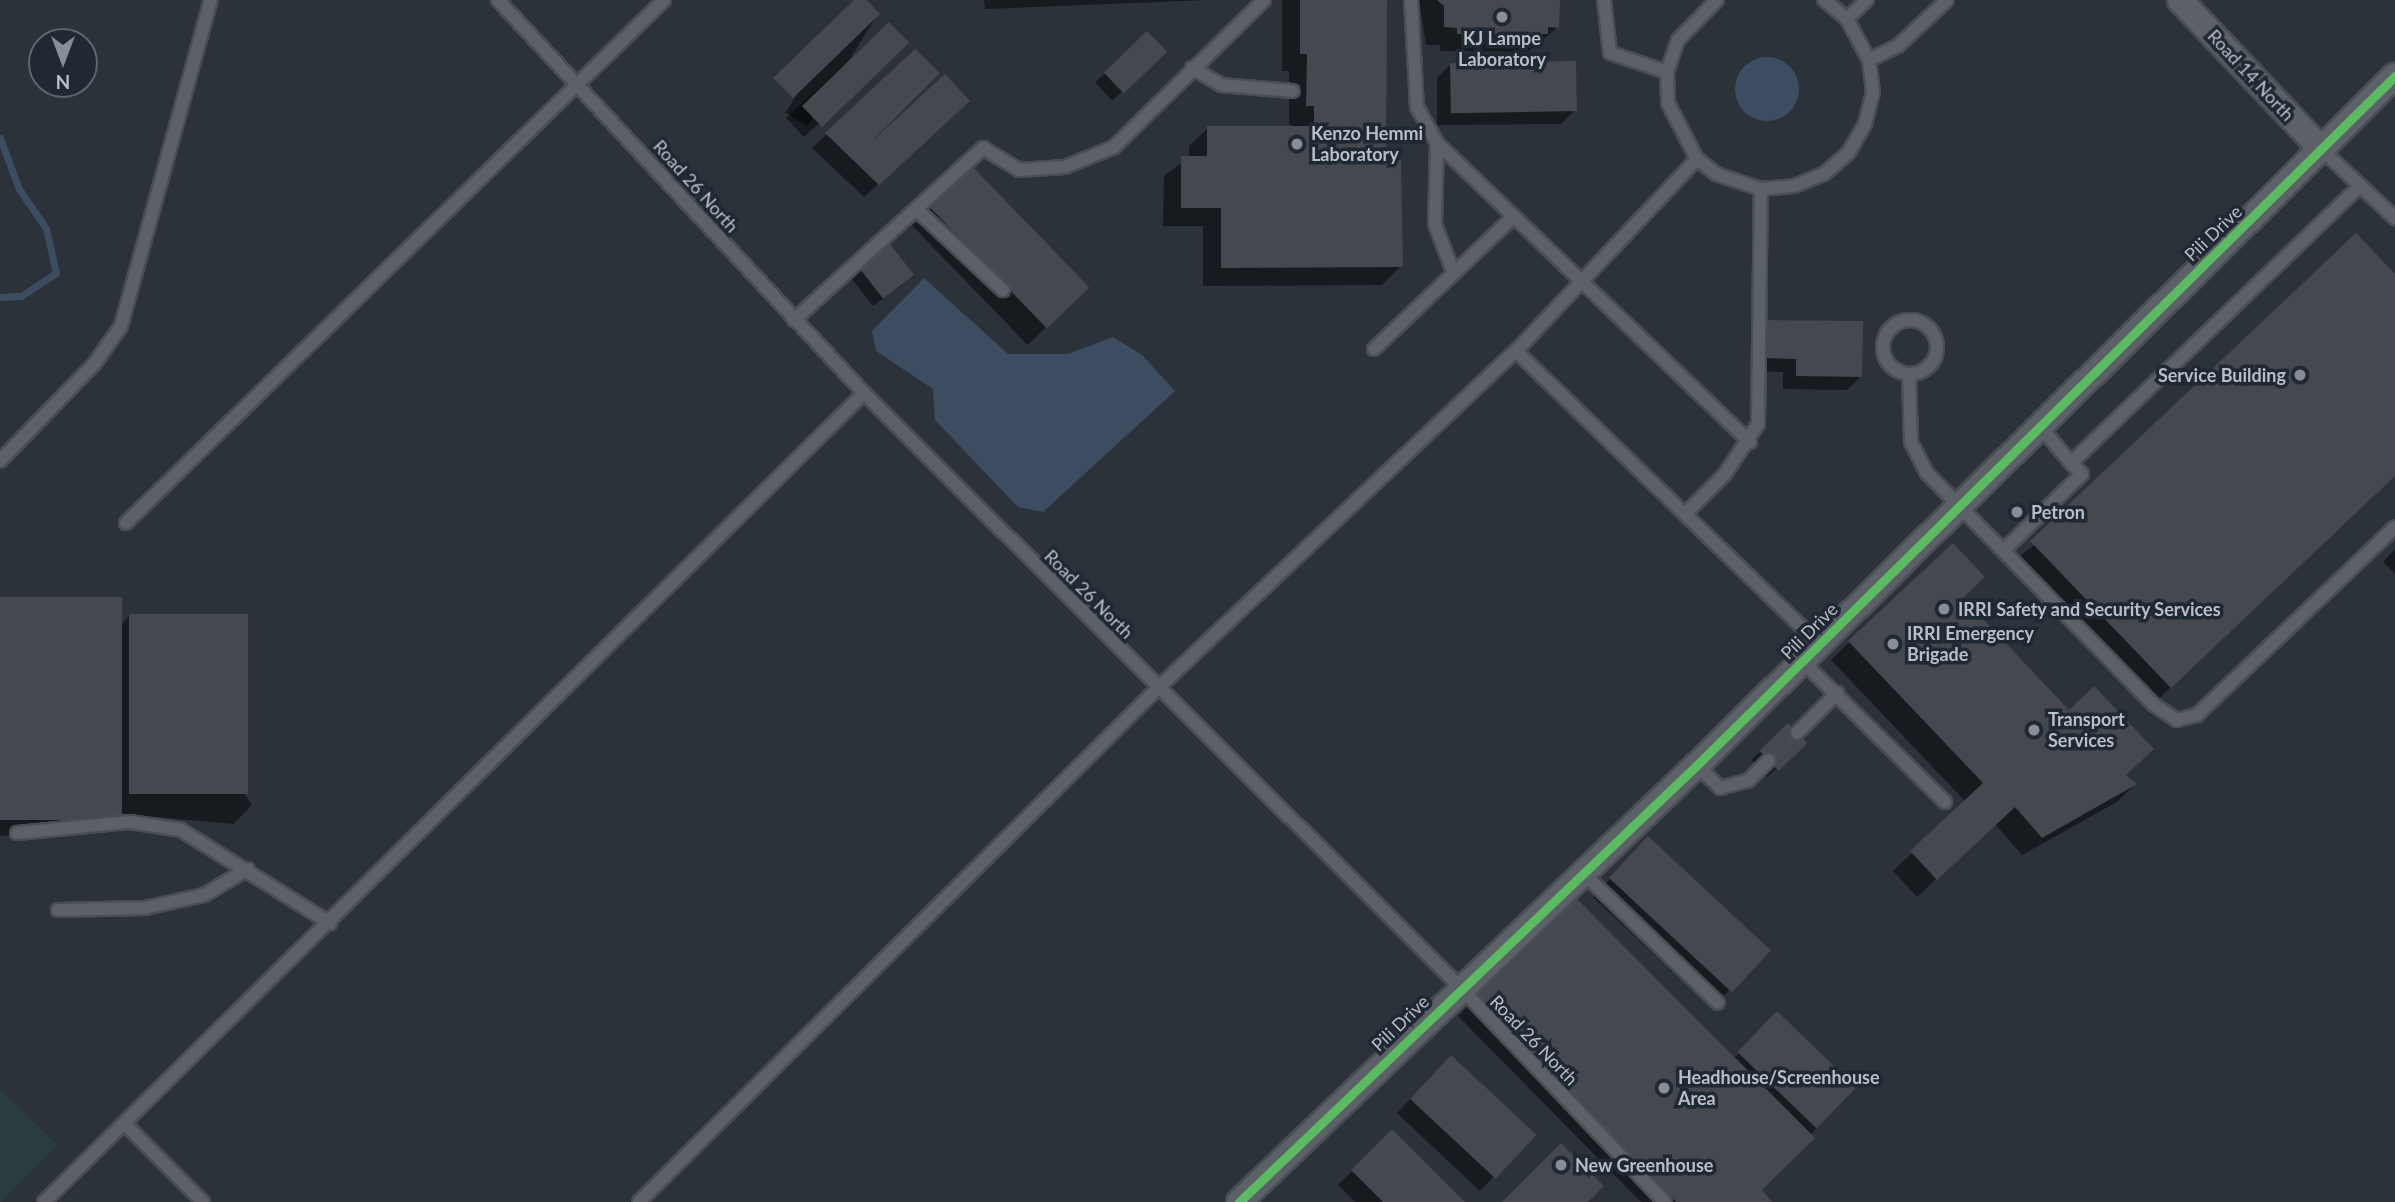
<!DOCTYPE html>
<html>
<head>
<meta charset="utf-8">
<style>
	body { margin:0 }
	#map { position:relative; width:2395px; height:1202px; overflow:hidden; background:#2c3239; font-family:Lato,sans-serif }
	div>[style] { position:absolute }
	[style*='--x'] { left:calc(var(--x)*1px); top:calc(var(--y)*1px); width:calc(var(--w)*1px); rotate:calc(var(--a)*1deg) }
	.green>* { inset:0; background:#2a3d3f }
	.water>* { inset:0; background:#3d4d61 }
	.round { border-radius:50% }
	.shadow>* { inset:0; background:#0007; transform-origin:0 0 }
	.stream>* { height:7px; margin:-3.5px; padding:0 3.5px; transform-origin:3.5px; border-radius:3.5px; background:#3d4d61 }
	.building>* { inset:0; background:#45494f; transform-origin:0 0 }
	.roads { filter:drop-shadow(2px 0 #4a4e54) drop-shadow(-2px 0 #4a4e54) drop-shadow(0 2px #4a4e54) drop-shadow(0 -2px #4a4e54) }
	.service>* { height:12px; margin:-6px; padding:0 6px; transform-origin:6px; border-radius:6px; background:#5c6067 }
	.service>.ring { margin:-6px; padding:0; box-sizing:content-box; background:none; border:12px solid #5c6067; border-radius:50% }
	.minor>* { height:24px; margin:-12px; padding:0 12px; transform-origin:12px; border-radius:12px; background:#5c6067 }
	.cycleway>* { height:9px; margin:-4.5px; padding:0 4.5px; transform-origin:4.5px; border-radius:4.5px; background:#5cba63 }
	.dots>* { width:19px; height:19px; translate:-50% -50%; box-sizing:border-box; border:4px solid #202933; border-radius:50% }
	span { translate:-50% -50%; white-space:nowrap; text-align:center; line-height:1.15; -webkit-text-stroke:7px #202933; paint-order:stroke }
	.poi-label { font-size:18px; color:#b8bfc9; font-weight:700 }
	.left { translate:0 -50%; text-align:left }
	.right { translate:-100% -50%; text-align:right }
	.street-label { font-size:18px; color:#b8bfc9 }
	.north { position:absolute; left:28px; top:28px; width:70px; height:70px; box-sizing:border-box; background:#202933; border:2px solid #5d656f; border-radius:50%; rotate:180deg; font-size:19px; font-weight:700; line-height:28px; text-align:center; color:#b8bfc9 }
	.north::after { content:''; display:block; margin:auto; width:24px; height:32px; background:#878e97; clip-path:polygon(50% 0,100% 100%,50% 72%,0 100%) }
</style>
</head>
<body>
<div id="map">
	<div class="green">
		<i style="clip-path:polygon(0 1089px,57px 1145px,1px 1202px,0 1202px)"></i>
	</div>
	<div class="water">
		<i class="round" style="left:1735px;top:57px;width:64px;height:64px"></i>
		<i style="clip-path:polygon(924px 278px,1008px 354px,1068px 354px,1113px 337px,1142px 355px,1175px 391px,1043px 512px,1018px 507px,935px 420px,933px 389px,876px 351px,872px 331px)"></i>
	</div>
	<div class="shadow">
		<i style="left:856px;top:0;width:26px;height:133px;rotate:32deg"></i>
		<i style="clip-path:polygon(984px 0,1208px 0,985px 9px)"></i>
		<i style="clip-path:polygon(1282px 0,1385px 0,1384px 164px,1401px 266px,1382px 285px,1203px 286px,1203px 226px,1163px 226px,1164px 176px,1189px 157px,1189px 146px,1208px 128px,1296px 128px,1289px 124px,1289px 71px,1282px 71px)"></i>
		<i style="clip-path:polygon(1419px 0,1558px 0,1558px 27px,1528px 52px,1440px 51px,1440px 45px,1426px 45px)"></i>
		<i style="clip-path:polygon(889px 24px,893px 57px,804px 137px,786px 118px)"></i>
		<i style="left:1147px;top:34px;width:25px;height:71px;rotate:47deg"></i>
		<i style="clip-path:polygon(915px 51px,877px 133px,954px 115px,864px 197px,812px 148px)"></i>
		<i style="clip-path:polygon(1451px 64px,1575px 110px,1561px 124px,1437px 125px,1437px 78px)"></i>
		<i style="left:972px;top:168px;width:166px;height:83px;rotate:46deg"></i>
		<i style="clip-path:polygon(860px 269px,903px 284px,873px 306px,851px 278px)"></i>
		<i style="clip-path:polygon(2395px 276px,2395px 475px,2152px 705px,2013px 561px)"></i>
		<i style="clip-path:polygon(1766px 322px,1861px 376px,1847px 390px,1783px 389px,1783px 372px,1751px 371px,1752px 336px)"></i>
		<i style="clip-path:polygon(2395px 549px,2395px 574px,2383px 562px)"></i>
		<i style="clip-path:polygon(0 599px,120px 626px,129px 616px,252px 805px,233px 824px,114px 813px,99px 828px,0 836px)"></i>
		<i style="clip-path:polygon(1961px 599px,2135px 784px,2117px 802px,2022px 855px,1995px 824px,1917px 897px,1893px 871px,1966px 802px,1831px 660px,1849px 642px)"></i>
		<i style="left:1788px;top:726px;width:23px;height:50px;rotate:47deg"></i>
		<i style="left:1610px;top:879px;width:163px;height:25px;rotate:43deg"></i>
		<i style="clip-path:polygon(1476px 998px,1733px 1059px,1777px 1014px,1855px 1087px,1759px 1190px,1770px 1202px,1641px 1202px,1458px 1016px)"></i>
		<i style="clip-path:polygon(1451px 1057px,1493px 1177px,1480px 1191px,1397px 1113px)"></i>
		<i style="clip-path:polygon(1392px 1132px,1463px 1202px,1355px 1202px,1338px 1185px)"></i>
	</div>
	<div class="stream">
		<i style="--x:0;--y:138;--w:54;--a:69.6"></i>
		<i style="--x:19;--y:189;--w:47;--a:55.3"></i>
		<i style="--x:46;--y:228;--w:46;--a:77.5"></i>
		<i style="--x:56;--y:273;--w:42;--a:146.7"></i>
		<i style="--x:21;--y:296;--w:21;--a:177"></i>
	</div>
	<div class="building">
		<i style="clip-path:polygon(854px 0,867px 0,880px 14px,793px 98px,773px 78px)"></i>
		<i style="clip-path:polygon(1300px 0,1387px 0,1386px 162px,1401px 160px,1403px 267px,1221px 268px,1221px 208px,1181px 208px,1181px 156px,1207px 156px,1207px 126px,1314px 126px,1314px 106px,1306px 106px,1307px 54px,1300px 54px)"></i>
		<i style="clip-path:polygon(1437px 0,1560px 0,1559px 28px,1548px 27px,1548px 34px,1457px 34px,1457px 28px,1444px 27px,1444px 6px)"></i>
		<i style="left:889px;top:22px;width:29px;height:121px;rotate:46deg"></i>
		<i style="left:1147px;top:31px;width:29px;height:60px;rotate:46deg"></i>
		<i style="clip-path:polygon(915px 49px,940px 73px,871px 142px,945px 74px,970px 101px,879px 185px,825px 133px)"></i>
		<i style="left:1576px;top:61px;width:50px;height:126px;rotate:89deg"></i>
		<i style="left:972px;top:166px;width:169px;height:59px;rotate:46deg"></i>
		<i style="clip-path:polygon(2356px 233px,2395px 274px,2395px 476px,2171px 688px,2030px 541px)"></i>
		<i style="left:890px;top:244px;width:39px;height:39px;rotate:52deg"></i>
		<i style="clip-path:polygon(1765px 320px,1863px 321px,1862px 377px,1796px 376px,1796px 359px,1765px 358px)"></i>
		<i style="clip-path:polygon(1953px 543px,1985px 577px,1963px 598px,2069px 710px,2094px 686px,2154px 749px,2126px 775px,2137px 784px,2042px 838px,2015px 807px,1937px 880px,1910px 851px,1983px 783px,1848px 641px)"></i>
		<i style="left:0;top:597px;width:122px;height:223px"></i>
		<i style="left:129px;top:614px;width:119px;height:180px"></i>
		<i style="left:1788px;top:723px;width:28px;height:40px;rotate:46deg"></i>
		<i style="left:1648px;top:836px;width:168px;height:57px;rotate:43deg"></i>
		<i style="clip-path:polygon(1577px 899px,1815px 1138px,1762px 1190px,1772px 1202px,1676px 1202px,1475px 996px)"></i>
		<i style="left:1777px;top:1011px;width:110px;height:57px;rotate:44deg"></i>
		<i style="left:1451px;top:1055px;width:117px;height:60px;rotate:43deg"></i>
		<i style="clip-path:polygon(1392px 1129px,1465px 1202px,1383px 1202px,1351px 1170px)"></i>
		<i style="clip-path:polygon(1561px 1143px,1604px 1186px,1588px 1202px,1502px 1202px)"></i>
	</div>
	<div class="roads">
		<div class="service">
			<i style="--x:498;--y:0;--w:537;--a:47.04"></i>
			<i style="--x:864;--y:393;--w:841;--a:44.9"></i>
			<i style="--x:1460;--y:987;--w:297;--a:46.4"></i>
			<i style="--x:1411;--y:0;--w:107;--a:86.8"></i>
			<i style="--x:1417;--y:107;--w:41;--a:60.9"></i>
			<i style="--x:1437;--y:143;--w:433;--a:43.7"></i>
			<i style="--x:1604;--y:0;--w:53;--a:83.5"></i>
			<i style="--x:1610;--y:53;--w:60;--a:18.4"></i>
			<i style="--x:1717;--y:0;--w:56;--a:134.3"></i>
			<i style="--x:1678;--y:40;--w:34;--a:109"></i>
			<i style="--x:1667;--y:72;--w:31;--a:88"></i>
			<i style="--x:1668;--y:103;--w:63;--a:62.6"></i>
			<i style="--x:1697;--y:159;--w:24;--a:38"></i>
			<i style="--x:1716;--y:174;--w:47;--a:18.4"></i>
			<i style="--x:1761;--y:189;--w:33;--a:-5"></i>
			<i style="--x:1794;--y:186;--w:32;--a:-22"></i>
			<i style="--x:1824;--y:174;--w:33;--a:-41"></i>
			<i style="--x:1849;--y:152;--w:32;--a:-60"></i>
			<i style="--x:1865;--y:124;--w:33;--a:-76"></i>
			<i style="--x:1873;--y:92;--w:32;--a:-97"></i>
			<i style="--x:1869;--y:60;--w:47;--a:-118.2"></i>
			<i style="--x:1847;--y:19;--w:30;--a:-140"></i>
			<i style="--x:1847;--y:19;--w:28;--a:-44"></i>
			<i style="--x:1869;--y:60;--w:32;--a:-26"></i>
			<i style="--x:1898;--y:46;--w:67;--a:-43.2"></i>
			<i style="--x:1192;--y:68;--w:34;--a:30"></i>
			<i style="--x:1221;--y:85;--w:72;--a:4.8"></i>
			<i style="--x:1437;--y:143;--w:81;--a:91.4"></i>
			<i style="--x:1435;--y:224;--w:51;--a:69.4"></i>
			<i style="--x:2322;--y:150;--w:100;--a:43"></i>
			<i style="--x:916;--y:209;--w:119;--a:43"></i>
			<i class="ring" style="left:1883px;top:320px;width:42px;height:42px"></i>
			<i style="--x:794;--y:320;--w:256;--a:-42.3"></i>
			<i style="--x:983;--y:148;--w:42;--a:31.4"></i>
			<i style="--x:1019;--y:170;--w:46;--a:-3.7"></i>
			<i style="--x:1065;--y:167;--w:53;--a:-22.2"></i>
			<i style="--x:1114;--y:147;--w:210;--a:-44.4"></i>
			<i style="--x:1374;--y:349;--w:193;--a:-43.5"></i>
			<i style="--x:1516;--y:351;--w:421;--a:44"></i>
			<i style="--x:1909;--y:375;--w:67;--a:88.3"></i>
			<i style="--x:1911;--y:442;--w:34;--a:63"></i>
			<i style="--x:1926;--y:472;--w:325;--a:45.6"></i>
			<i style="--x:2153;--y:704;--w:29;--a:34"></i>
			<i style="--x:2177;--y:720;--w:21;--a:-14"></i>
			<i style="--x:2197;--y:715;--w:273;--a:-43.5"></i>
			<i style="--x:2038;--y:424;--w:51;--a:49.8"></i>
			<i style="--x:0;--y:461;--w:136;--a:-45.9"></i>
			<i style="--x:95;--y:363;--w:45;--a:-54.9"></i>
			<i style="--x:121;--y:326;--w:338;--a:-74.6"></i>
			<i style="--x:1685;--y:514;--w:57;--a:-45"></i>
			<i style="--x:1725;--y:474;--w:60;--a:-56.6"></i>
			<i style="--x:1758;--y:424;--w:235;--a:-89.3"></i>
			<i style="--x:126;--y:523;--w:750;--a:-44.19"></i>
			<i style="--x:2004;--y:550;--w:109;--a:-44.3"></i>
			<i style="--x:2082;--y:474;--w:16;--a:-135"></i>
			<i style="--x:2071;--y:463;--w:400;--a:-43.8"></i>
			<i style="--x:1802;--y:661;--w:201;--a:44.6"></i>
			<i style="--x:1797;--y:733;--w:57;--a:-45"></i>
			<i style="--x:1697;--y:765;--w:33;--a:45"></i>
			<i style="--x:1720;--y:788;--w:30;--a:-15"></i>
			<i style="--x:1749;--y:780;--w:28;--a:-45"></i>
			<i style="--x:17;--y:833;--w:114;--a:-5.6"></i>
			<i style="--x:130;--y:822;--w:52;--a:8.9"></i>
			<i style="--x:181;--y:830;--w:176;--a:32"></i>
			<i style="--x:1583;--y:873;--w:187;--a:43.9"></i>
			<i style="--x:58;--y:910;--w:87;--a:-1.3"></i>
			<i style="--x:145;--y:908;--w:60;--a:-12.4"></i>
			<i style="--x:204;--y:895;--w:51;--a:-30.6"></i>
			<i style="--x:126;--y:1125;--w:109;--a:45"></i>
			<i style="--x:44;--y:1202;--w:1152;--a:-44.61"></i>
			<i style="--x:639;--y:1202;--w:730;--a:-44.72"></i>
			<i style="--x:1158;--y:688;--w:492;--a:-43.3"></i>
			<i style="--x:1516;--y:351;--w:264;--a:-46.7"></i>
		</div>
		<div class="minor">
			<i style="--x:2180;--y:0;--w:207;--a:46.6"></i>
			<i style="--x:1239;--y:1202;--w:633;--a:-43.66"></i>
			<i style="--x:1697;--y:765;--w:981;--a:-44.63"></i>
		</div>
	</div>
	<div class="cycleway">
		<i style="--x:1239;--y:1202;--w:633;--a:-43.66"></i>
		<i style="--x:1697;--y:765;--w:981;--a:-44.63"></i>
	</div>
	<div class="dots">
		<i style="left:1502px;top:17px;background:#878e97"></i>
		<i style="left:1297px;top:144px;background:#878e97"></i>
		<i style="left:2300px;top:375px;background:#878e97"></i>
		<i style="left:2017px;top:512px;background:#878e97"></i>
		<i style="left:1944px;top:609px;background:#878e97"></i>
		<i style="left:1893px;top:644px;background:#878e97"></i>
		<i style="left:2034px;top:730px;background:#878e97"></i>
		<i style="left:1664px;top:1088px;background:#878e97"></i>
		<i style="left:1561px;top:1165px;background:#878e97"></i>
	</div>
	<div class="poi-label">
		<span style="left:1502px;top:49px">KJ Lampe<br>Laboratory</span>
		<span class="left" style="left:1311px;top:144px">Kenzo Hemmi<br>Laboratory</span>
		<span class="right" style="left:2286px;top:375px">Service Building</span>
		<span class="left" style="left:2031px;top:512px">Petron</span>
		<span class="left" style="left:1958px;top:609px">IRRI Safety and Security Services</span>
		<span class="left" style="left:1907px;top:644px">IRRI Emergency<br>Brigade</span>
		<span class="left" style="left:2048px;top:730px">Transport<br>Services</span>
		<span class="left" style="left:1678px;top:1088px">Headhouse/Screenhouse<br>Area</span>
		<span class="left" style="left:1575px;top:1165px">New Greenhouse</span>
	</div>
	<div class="street-label">
		<span style="left:2251px;top:75px;rotate:47deg">Road 14 North</span>
		<span style="left:696px;top:186px;rotate:48deg">Road 26 North</span>
		<span style="left:2213px;top:233px;rotate:-44deg">Pili Drive</span>
		<span style="left:1089px;top:594px;rotate:45deg">Road 26 North</span>
		<span style="left:1809px;top:631px;rotate:-45deg">Pili Drive</span>
		<span style="left:1400px;top:1023px;rotate:-44deg">Pili Drive</span>
		<span style="left:1534px;top:1040px;rotate:46deg">Road 26 North</span>
	</div>
	<div class="north">N</div>
</div>
</body>
</html>
